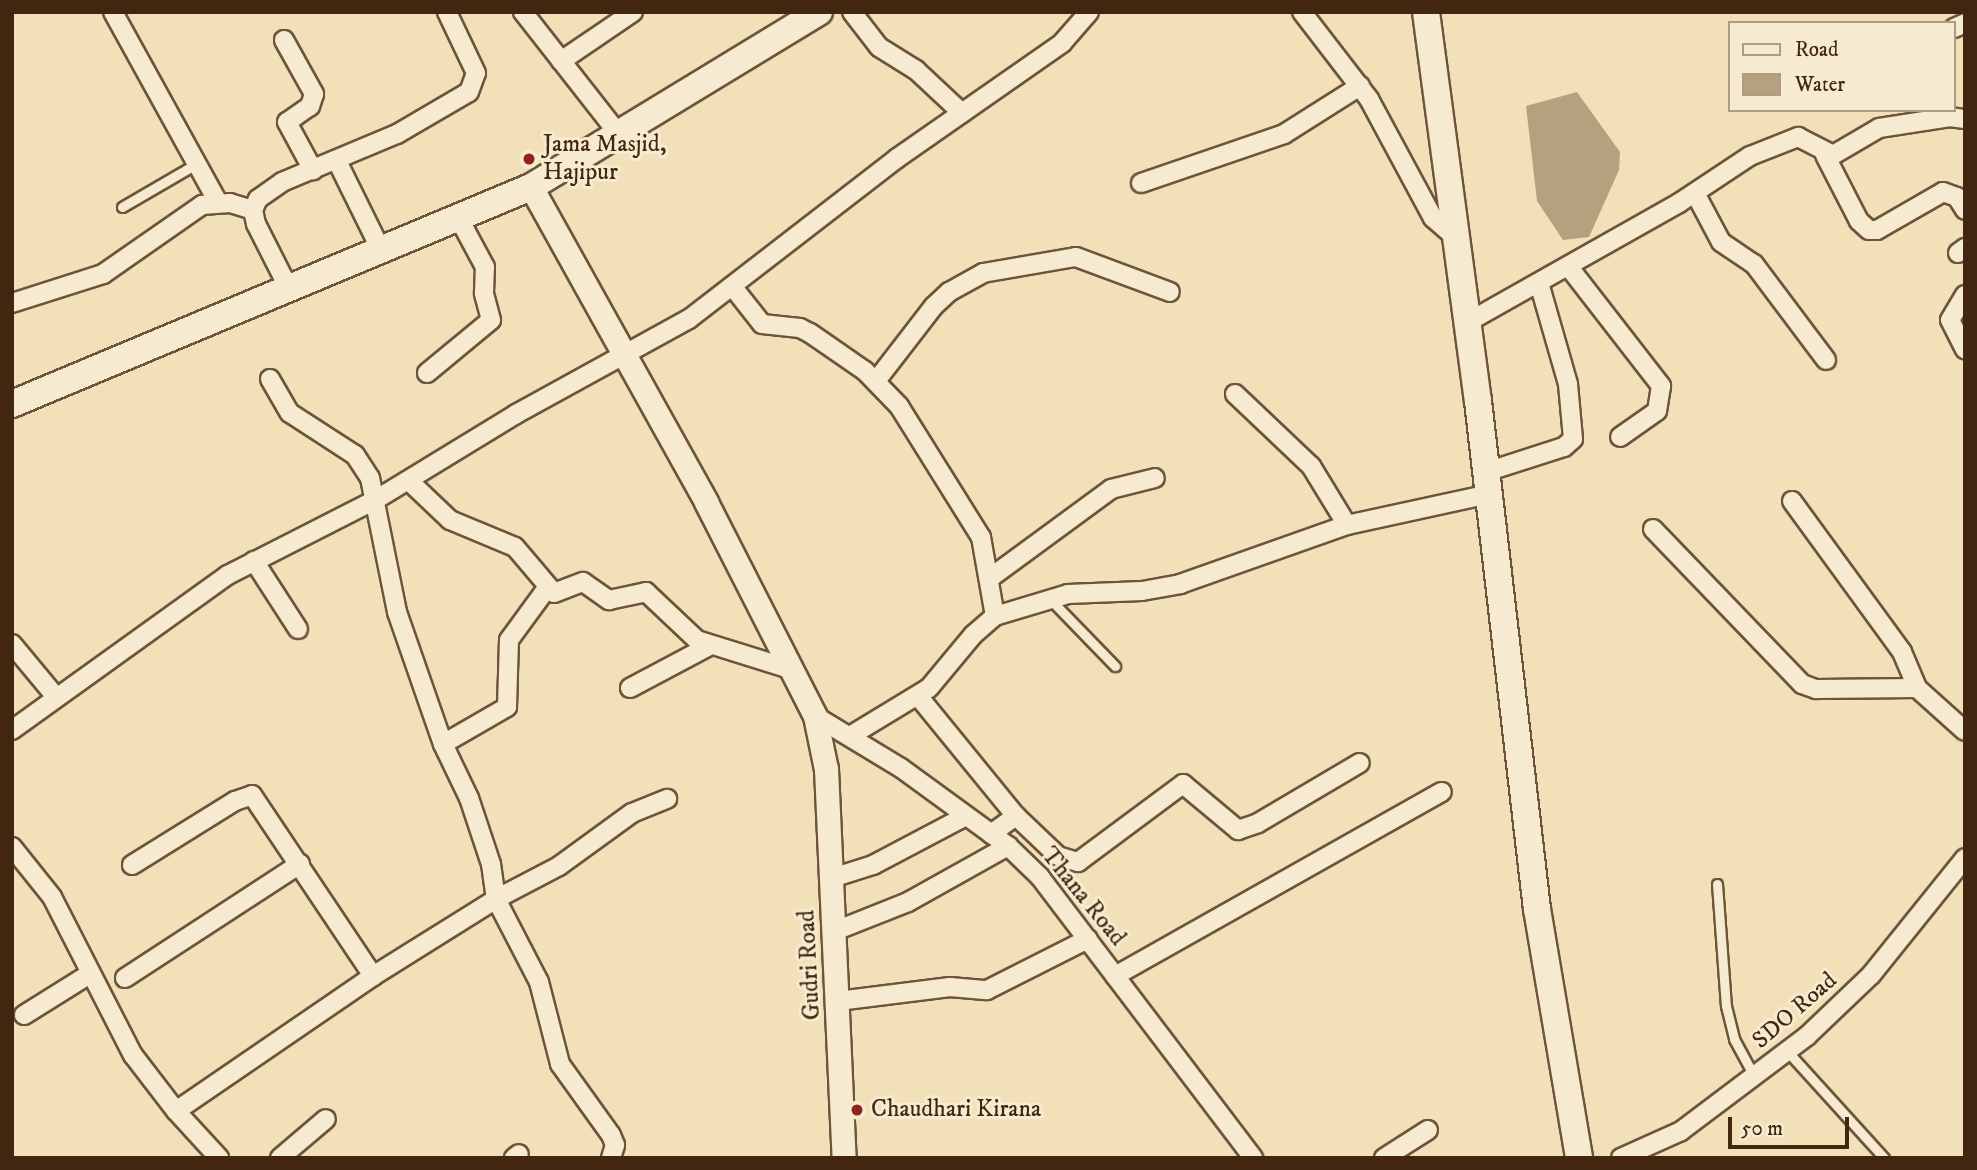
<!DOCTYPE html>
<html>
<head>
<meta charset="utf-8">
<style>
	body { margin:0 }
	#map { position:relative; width:1977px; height:1170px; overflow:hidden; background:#f1e0b8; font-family:"IM FELL DW Pica",serif }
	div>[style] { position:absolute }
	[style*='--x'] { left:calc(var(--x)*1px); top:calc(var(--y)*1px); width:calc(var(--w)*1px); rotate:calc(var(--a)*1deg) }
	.water>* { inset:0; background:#b6a17f }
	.roads { filter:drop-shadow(2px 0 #6e543a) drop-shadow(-2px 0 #6e543a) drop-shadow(0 2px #6e543a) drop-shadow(0 -2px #6e543a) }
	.service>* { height:9px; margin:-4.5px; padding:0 4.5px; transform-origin:4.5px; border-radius:4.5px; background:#f6ebd1 }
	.minor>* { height:18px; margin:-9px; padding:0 9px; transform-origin:9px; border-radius:9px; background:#f6ebd1 }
	.tertiary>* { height:23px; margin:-11.5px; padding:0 11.5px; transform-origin:11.5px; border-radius:11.5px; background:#f6ebd1 }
	.secondary>* { height:26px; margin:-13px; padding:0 13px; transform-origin:13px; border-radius:13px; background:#f6ebd1 }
	.dots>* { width:19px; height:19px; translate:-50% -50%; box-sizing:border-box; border:4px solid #f6ebd1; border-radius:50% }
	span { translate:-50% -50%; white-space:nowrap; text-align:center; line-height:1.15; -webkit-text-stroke:6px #f6ebd1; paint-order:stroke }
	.poi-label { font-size:24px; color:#432610 }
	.left { translate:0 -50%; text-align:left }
	.street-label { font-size:24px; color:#432610 }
	.frame { position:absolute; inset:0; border:14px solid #432610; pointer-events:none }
	.legend { position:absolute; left:1728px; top:21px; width:228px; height:91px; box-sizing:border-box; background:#f6ebd1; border:2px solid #ae9c84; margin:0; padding:9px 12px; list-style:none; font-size:21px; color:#432610 }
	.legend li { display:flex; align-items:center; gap:14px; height:35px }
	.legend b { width:35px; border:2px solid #ae9c84 }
	.scale { position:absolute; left:1728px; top:1117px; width:121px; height:32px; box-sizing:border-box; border:4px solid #432610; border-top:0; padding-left:9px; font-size:21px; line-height:24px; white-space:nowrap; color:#432610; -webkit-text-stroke:5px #f6ebd1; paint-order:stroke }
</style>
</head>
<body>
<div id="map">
	<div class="water">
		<i style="clip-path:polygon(1577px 92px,1620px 152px,1619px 170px,1589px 237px,1563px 240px,1537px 201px,1526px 106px)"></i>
	</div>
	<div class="roads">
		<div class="service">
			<i style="--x:122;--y:207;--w:86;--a:-30.2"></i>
			<i style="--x:1051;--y:600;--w:92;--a:45.9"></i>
			<i style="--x:1717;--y:884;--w:122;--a:85.8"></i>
			<i style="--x:1726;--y:1006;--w:34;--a:76"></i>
			<i style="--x:1734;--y:1039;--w:42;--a:61.6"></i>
			<i style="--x:1788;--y:1052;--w:143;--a:47.8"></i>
		</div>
		<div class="minor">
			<i style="--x:113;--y:12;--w:217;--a:61.1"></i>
			<i style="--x:523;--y:12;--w:154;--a:51.9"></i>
			<i style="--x:852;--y:12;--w:44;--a:52.4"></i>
			<i style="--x:879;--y:47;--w:44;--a:31.9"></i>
			<i style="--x:916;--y:70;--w:63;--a:43.1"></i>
			<i style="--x:1302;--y:12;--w:110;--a:52.4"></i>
			<i style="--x:1369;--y:99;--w:135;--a:61.7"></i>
			<i style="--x:1433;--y:218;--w:32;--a:41"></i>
			<i style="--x:1954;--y:28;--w:12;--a:-24"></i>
			<i style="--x:284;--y:40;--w:62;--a:60.9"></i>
			<i style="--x:314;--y:94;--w:13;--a:108"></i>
			<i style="--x:310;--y:106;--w:28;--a:145"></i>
			<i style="--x:287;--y:122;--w:55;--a:61.6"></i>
			<i style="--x:561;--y:61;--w:87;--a:-34.2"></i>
			<i style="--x:1825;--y:155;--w:74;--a:62.7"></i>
			<i style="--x:1859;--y:221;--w:13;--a:42"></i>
			<i style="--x:1869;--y:230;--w:8;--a:0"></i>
			<i style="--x:1877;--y:230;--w:76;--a:-29.9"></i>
			<i style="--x:1943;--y:192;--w:15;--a:20"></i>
			<i style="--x:1957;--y:197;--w:15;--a:58"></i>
			<i style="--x:337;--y:161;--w:97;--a:63.7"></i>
			<i style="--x:1141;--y:183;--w:151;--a:-18.9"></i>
			<i style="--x:1284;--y:134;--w:90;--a:-32.3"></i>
			<i style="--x:1695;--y:193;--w:55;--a:62"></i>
			<i style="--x:1721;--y:242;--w:40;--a:34"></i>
			<i style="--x:1754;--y:264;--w:120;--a:53.1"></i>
			<i style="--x:1958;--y:253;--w:9;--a:-36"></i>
			<i style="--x:1568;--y:266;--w:152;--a:52.2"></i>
			<i style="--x:1661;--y:386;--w:25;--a:99"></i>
			<i style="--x:1657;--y:411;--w:45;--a:144.9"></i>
			<i style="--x:732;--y:286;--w:48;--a:51.7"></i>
			<i style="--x:762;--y:324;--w:38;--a:6"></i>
			<i style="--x:800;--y:328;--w:11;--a:27"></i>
			<i style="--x:810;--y:333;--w:67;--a:34.6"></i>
			<i style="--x:865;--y:371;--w:49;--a:45.8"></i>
			<i style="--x:899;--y:406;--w:155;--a:58"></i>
			<i style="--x:981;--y:537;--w:80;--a:80"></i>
			<i style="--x:288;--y:287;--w:71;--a:-116.9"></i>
			<i style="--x:256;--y:224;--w:14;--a:-102"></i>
			<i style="--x:253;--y:210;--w:12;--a:-66"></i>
			<i style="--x:258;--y:199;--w:29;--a:-35"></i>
			<i style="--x:282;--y:182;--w:125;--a:-22.7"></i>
			<i style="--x:397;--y:134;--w:83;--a:-30.3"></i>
			<i style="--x:469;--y:92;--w:20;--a:-70"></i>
			<i style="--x:476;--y:73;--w:68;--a:-115.4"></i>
			<i style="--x:1965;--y:295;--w:29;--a:121"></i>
			<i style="--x:1950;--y:320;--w:33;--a:63"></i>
			<i style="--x:12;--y:303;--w:96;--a:-17.7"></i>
			<i style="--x:103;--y:274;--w:121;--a:-34.9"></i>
			<i style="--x:202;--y:205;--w:28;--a:-4"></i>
			<i style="--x:230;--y:203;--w:24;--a:17"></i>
			<i style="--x:1468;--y:322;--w:242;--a:-29.4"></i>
			<i style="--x:1679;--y:203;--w:85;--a:-33.5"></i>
			<i style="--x:1750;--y:156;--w:52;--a:-21.6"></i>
			<i style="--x:1798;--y:137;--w:39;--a:27"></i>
			<i style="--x:1833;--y:155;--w:53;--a:-30.4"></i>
			<i style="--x:1879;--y:128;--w:72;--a:-8.8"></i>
			<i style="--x:1950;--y:117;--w:15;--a:8"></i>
			<i style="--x:427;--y:373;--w:83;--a:-39.6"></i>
			<i style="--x:491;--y:320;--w:28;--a:-105"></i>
			<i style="--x:484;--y:293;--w:26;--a:-88"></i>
			<i style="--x:485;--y:267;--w:59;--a:-118.3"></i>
			<i style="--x:270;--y:379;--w:39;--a:60"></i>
			<i style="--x:290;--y:413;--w:77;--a:32.9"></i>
			<i style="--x:355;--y:455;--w:27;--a:57"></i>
			<i style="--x:370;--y:478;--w:137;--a:78.6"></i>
			<i style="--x:397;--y:612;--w:140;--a:70.8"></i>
			<i style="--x:443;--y:744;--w:60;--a:64.3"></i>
			<i style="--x:469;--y:798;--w:70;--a:71.6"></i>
			<i style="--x:491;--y:864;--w:35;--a:82"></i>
			<i style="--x:496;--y:899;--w:93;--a:62.6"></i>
			<i style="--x:539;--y:982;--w:85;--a:75.6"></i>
			<i style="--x:560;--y:1064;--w:87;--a:54.3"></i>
			<i style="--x:611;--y:1135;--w:11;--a:68"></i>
			<i style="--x:615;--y:1145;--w:14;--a:107"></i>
			<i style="--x:876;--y:381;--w:95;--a:-52.3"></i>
			<i style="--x:934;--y:306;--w:21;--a:-43"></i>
			<i style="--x:949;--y:292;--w:39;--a:-29"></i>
			<i style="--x:983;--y:273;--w:94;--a:-9.8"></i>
			<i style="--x:1076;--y:257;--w:100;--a:20.4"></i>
			<i style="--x:1235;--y:394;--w:105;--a:43.5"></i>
			<i style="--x:1311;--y:466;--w:69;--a:58.6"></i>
			<i style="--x:1486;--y:472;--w:82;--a:-17.8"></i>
			<i style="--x:1564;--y:447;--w:12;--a:-42"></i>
			<i style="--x:1573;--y:439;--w:55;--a:-95.2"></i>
			<i style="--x:1568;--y:384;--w:105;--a:-106"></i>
			<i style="--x:409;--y:481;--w:57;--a:43.6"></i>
			<i style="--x:450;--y:520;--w:70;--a:22.6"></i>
			<i style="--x:515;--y:547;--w:60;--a:49.7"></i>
			<i style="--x:554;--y:593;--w:31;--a:-21"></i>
			<i style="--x:583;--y:582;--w:32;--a:35"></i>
			<i style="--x:609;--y:600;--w:38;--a:-12"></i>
			<i style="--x:646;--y:592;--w:70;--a:43.3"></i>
			<i style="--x:697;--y:640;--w:97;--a:17.3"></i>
			<i style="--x:1792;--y:501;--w:187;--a:53.9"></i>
			<i style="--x:1902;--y:652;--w:39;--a:67"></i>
			<i style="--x:1653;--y:529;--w:215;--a:46.1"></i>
			<i style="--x:1802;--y:684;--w:15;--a:20"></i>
			<i style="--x:1816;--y:689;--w:101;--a:-0.6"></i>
			<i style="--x:1917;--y:688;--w:64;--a:41.9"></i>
			<i style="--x:254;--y:561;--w:81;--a:57.1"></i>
			<i style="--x:990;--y:578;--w:150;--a:-36.3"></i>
			<i style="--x:1111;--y:489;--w:45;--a:-14"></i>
			<i style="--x:12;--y:644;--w:69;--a:50.3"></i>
			<i style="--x:630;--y:688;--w:89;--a:-28"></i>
			<i style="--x:918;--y:696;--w:155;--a:50.8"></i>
			<i style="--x:815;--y:716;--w:100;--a:31.2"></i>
			<i style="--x:901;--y:768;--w:132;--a:36.1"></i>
			<i style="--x:1008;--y:846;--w:45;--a:44.1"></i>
			<i style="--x:1040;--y:877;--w:353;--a:52.8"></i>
			<i style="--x:12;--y:730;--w:266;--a:-35.7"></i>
			<i style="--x:228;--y:575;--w:167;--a:-27"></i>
			<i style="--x:377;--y:499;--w:163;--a:-31.4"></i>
			<i style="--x:516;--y:414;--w:197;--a:-28.8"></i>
			<i style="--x:689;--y:319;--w:262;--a:-37.7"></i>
			<i style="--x:896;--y:159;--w:203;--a:-34.9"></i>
			<i style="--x:1062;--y:43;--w:41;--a:-48.9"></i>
			<i style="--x:850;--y:736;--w:92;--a:-31.3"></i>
			<i style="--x:929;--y:688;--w:69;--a:-50.3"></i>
			<i style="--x:973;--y:635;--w:29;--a:-41"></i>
			<i style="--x:995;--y:616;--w:76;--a:-16.8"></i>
			<i style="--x:1068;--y:594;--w:74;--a:-2.3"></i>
			<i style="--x:1142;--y:591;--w:39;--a:-10"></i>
			<i style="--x:1180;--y:584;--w:177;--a:-19.5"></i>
			<i style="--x:1347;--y:525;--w:145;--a:-12.3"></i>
			<i style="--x:443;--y:744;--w:74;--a:-30"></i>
			<i style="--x:507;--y:707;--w:67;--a:-88.3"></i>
			<i style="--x:509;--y:640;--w:64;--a:-53.8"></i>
			<i style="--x:991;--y:834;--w:31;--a:-36"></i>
			<i style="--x:1016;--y:816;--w:58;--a:43.6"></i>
			<i style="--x:1058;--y:856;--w:21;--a:17"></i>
			<i style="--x:1078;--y:862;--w:131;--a:-36.6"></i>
			<i style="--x:1183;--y:784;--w:72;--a:39.9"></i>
			<i style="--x:1238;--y:830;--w:21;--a:-19"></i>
			<i style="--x:1258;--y:823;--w:118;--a:-30.5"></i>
			<i style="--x:12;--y:847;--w:64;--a:51.3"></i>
			<i style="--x:52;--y:897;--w:178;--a:62.9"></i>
			<i style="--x:133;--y:1055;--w:71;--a:52.5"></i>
			<i style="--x:176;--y:1111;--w:64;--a:47.5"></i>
			<i style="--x:132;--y:865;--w:121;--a:-31.9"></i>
			<i style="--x:235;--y:801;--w:18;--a:-19"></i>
			<i style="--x:252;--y:795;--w:218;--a:56.2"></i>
			<i style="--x:832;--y:878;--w:43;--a:-17.6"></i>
			<i style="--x:873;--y:865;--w:105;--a:-27.8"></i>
			<i style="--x:835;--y:931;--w:79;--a:-21.7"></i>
			<i style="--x:908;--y:902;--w:115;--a:-29.2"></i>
			<i style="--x:1115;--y:976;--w:375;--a:-29.4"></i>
			<i style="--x:125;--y:978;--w:209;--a:-33.1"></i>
			<i style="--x:838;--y:1001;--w:113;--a:-7.1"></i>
			<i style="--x:950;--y:987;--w:37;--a:5"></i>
			<i style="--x:987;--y:990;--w:113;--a:-26.8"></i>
			<i style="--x:24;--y:1015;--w:75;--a:-32"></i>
			<i style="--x:176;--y:1111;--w:239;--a:-34.4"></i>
			<i style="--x:373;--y:976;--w:145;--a:-32"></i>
			<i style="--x:496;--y:899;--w:71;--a:-27.6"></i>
			<i style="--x:559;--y:866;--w:90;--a:-36"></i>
			<i style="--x:632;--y:813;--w:38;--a:-22"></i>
			<i style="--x:280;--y:1158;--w:60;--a:-40.3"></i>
			<i style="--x:514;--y:1158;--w:6;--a:-39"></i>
			<i style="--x:1384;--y:1158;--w:52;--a:-32.5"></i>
			<i style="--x:1621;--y:1158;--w:66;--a:-24.2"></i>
			<i style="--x:1681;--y:1131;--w:158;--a:-37"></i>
			<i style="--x:1807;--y:1036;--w:88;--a:-43.6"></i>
			<i style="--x:1871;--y:975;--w:150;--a:-51.2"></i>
		</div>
		<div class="tertiary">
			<i style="--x:531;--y:187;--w:360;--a:60.9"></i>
			<i style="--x:706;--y:502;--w:240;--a:63"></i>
			<i style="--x:815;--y:716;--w:54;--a:78.3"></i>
			<i style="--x:826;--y:769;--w:389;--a:87.4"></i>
		</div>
		<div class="secondary">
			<i style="--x:1426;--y:12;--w:392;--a:82.4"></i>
			<i style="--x:1478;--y:401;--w:511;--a:83.38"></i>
			<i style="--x:1537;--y:909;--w:253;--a:80.4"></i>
			<i style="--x:12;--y:404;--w:563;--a:-22.69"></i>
			<i style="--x:531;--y:187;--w:337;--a:-31.3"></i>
		</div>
	</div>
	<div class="dots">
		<i style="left:529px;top:159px;background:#8f2418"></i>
		<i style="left:857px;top:1110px;background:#8f2418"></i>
	</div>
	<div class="poi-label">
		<span class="left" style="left:543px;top:159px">Jama Masjid,<br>Hajipur</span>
		<span class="left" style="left:871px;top:1110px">Chaudhari Kirana</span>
	</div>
	<div class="street-label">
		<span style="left:1083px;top:897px;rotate:51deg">Thana Road</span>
		<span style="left:810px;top:965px;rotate:-93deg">Gudri Road</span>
		<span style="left:1795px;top:1011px;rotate:-41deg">SDO Road</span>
	</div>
	<div class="frame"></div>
	<ul class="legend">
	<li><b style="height:9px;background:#f6ebd1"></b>Road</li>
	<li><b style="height:19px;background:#b6a17f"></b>Water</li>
	</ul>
	<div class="scale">50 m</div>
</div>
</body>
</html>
